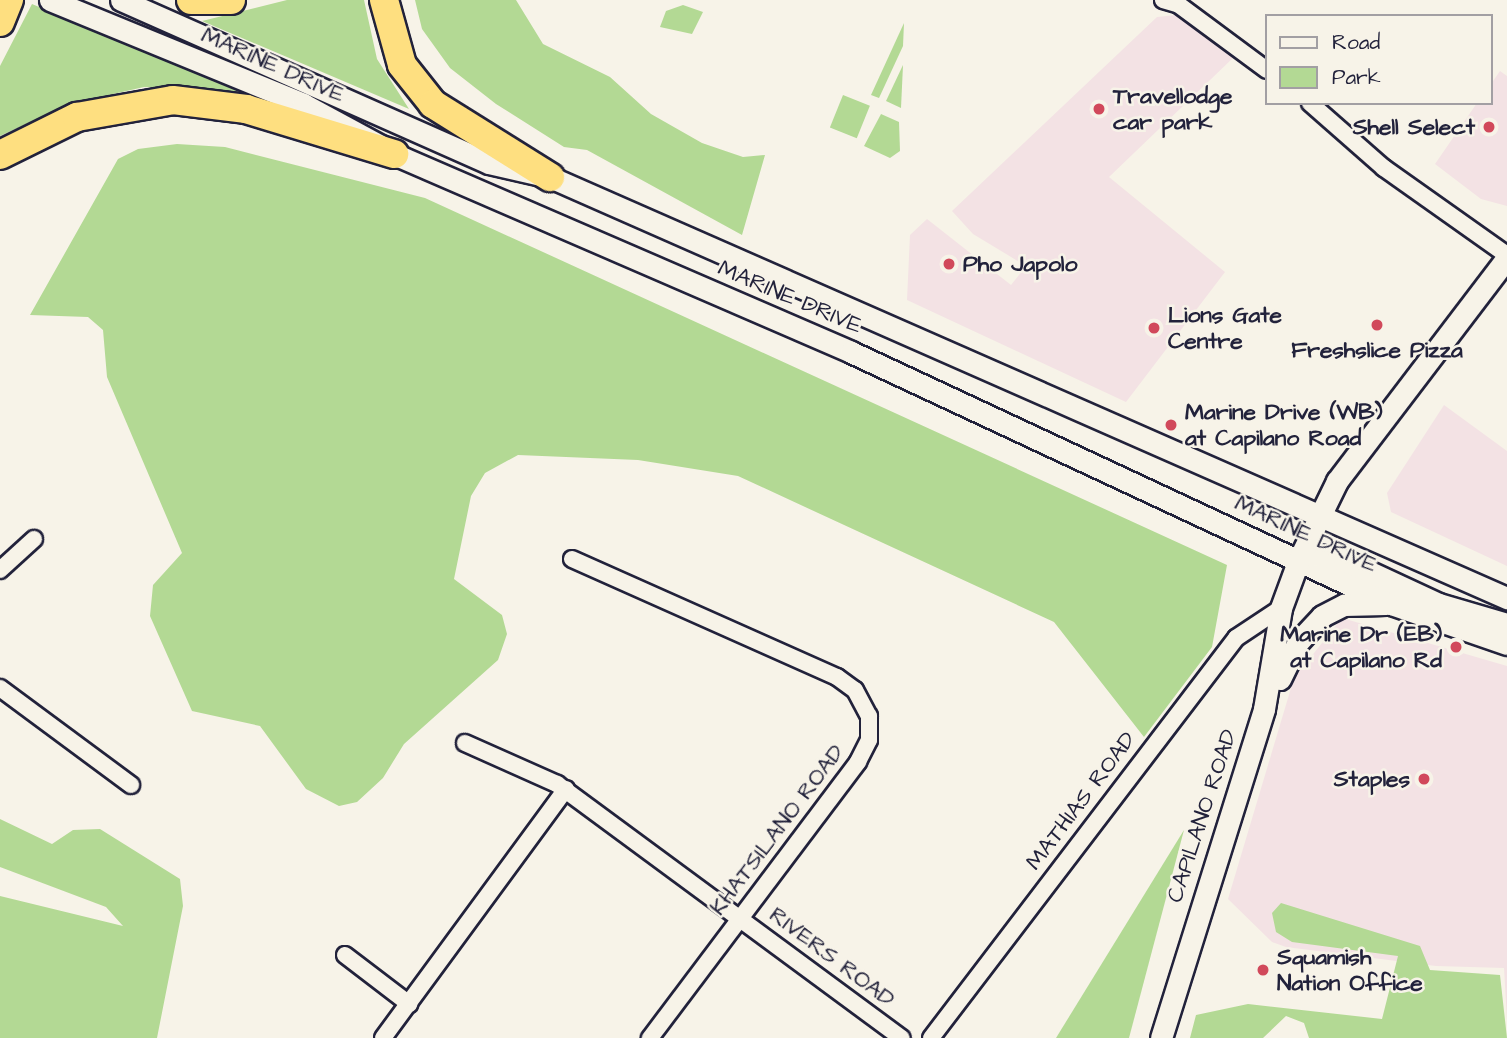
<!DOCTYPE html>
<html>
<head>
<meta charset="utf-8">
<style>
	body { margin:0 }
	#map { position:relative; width:1507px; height:1038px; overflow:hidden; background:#f7f3e8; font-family:"Architects Daughter",sans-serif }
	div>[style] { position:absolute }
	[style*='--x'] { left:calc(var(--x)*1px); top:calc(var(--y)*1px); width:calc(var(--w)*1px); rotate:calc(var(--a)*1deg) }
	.built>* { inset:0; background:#f3e2e4 }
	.green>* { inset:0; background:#b3d994; transform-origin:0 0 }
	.roads { filter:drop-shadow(2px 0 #22223b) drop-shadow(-2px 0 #22223b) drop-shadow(0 2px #22223b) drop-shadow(0 -2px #22223b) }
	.street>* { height:16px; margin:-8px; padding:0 8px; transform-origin:8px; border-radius:8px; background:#f7f3e8 }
	.secondary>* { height:21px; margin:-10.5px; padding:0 10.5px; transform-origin:10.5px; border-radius:10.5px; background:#f7f3e8 }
	.highway>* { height:28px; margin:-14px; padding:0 14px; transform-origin:14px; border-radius:14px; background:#fedf80 }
	.dots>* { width:19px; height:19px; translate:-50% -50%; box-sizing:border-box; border:4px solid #f7f3e8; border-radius:50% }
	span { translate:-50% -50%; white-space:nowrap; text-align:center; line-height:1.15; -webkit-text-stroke:5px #f7f3e8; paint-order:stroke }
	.street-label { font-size:23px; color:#22223b }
	.poi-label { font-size:23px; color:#22223b; font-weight:700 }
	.left { translate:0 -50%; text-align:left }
	.right { translate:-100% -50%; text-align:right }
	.legend { position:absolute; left:1265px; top:14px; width:228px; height:91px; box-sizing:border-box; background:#f7f3e8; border:2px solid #a29fa3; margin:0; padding:9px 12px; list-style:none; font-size:21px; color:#22223b }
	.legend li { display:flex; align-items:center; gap:14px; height:35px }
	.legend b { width:35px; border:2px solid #a29fa3 }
</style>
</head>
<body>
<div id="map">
	<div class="built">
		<i style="clip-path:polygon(1176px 15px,1234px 57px,1109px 177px,1225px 272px,1126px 402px,907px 300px,910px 235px,927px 219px,1011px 285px,1026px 266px,973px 234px,952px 211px,1157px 17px)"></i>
		<i style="clip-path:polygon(1500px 71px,1507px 76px,1507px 206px,1481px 199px,1435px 164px,1477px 103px,1491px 103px,1491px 84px)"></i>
		<i style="clip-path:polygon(1444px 405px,1507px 451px,1507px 566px,1391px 512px,1387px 493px)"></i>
		<i style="clip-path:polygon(1342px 618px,1507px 666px,1507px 1020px,1504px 968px,1436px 966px,1286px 947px,1272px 942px,1228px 899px,1294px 678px)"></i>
	</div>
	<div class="green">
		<i style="clip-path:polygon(287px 0,364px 0,377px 59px,409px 109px,202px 21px)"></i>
		<i style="clip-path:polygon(415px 0,516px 0,543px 44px,610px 77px,651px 114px,702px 143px,743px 157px,765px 155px,742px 235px,587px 150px,564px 147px,496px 104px,450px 68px,422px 29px)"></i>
		<i style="clip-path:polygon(32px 4px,240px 92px,144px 87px,69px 104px,0 136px,0 66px)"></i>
		<i style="clip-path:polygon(683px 5px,703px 12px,692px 34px,660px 27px,666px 11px)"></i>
		<i style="clip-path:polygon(904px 23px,903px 46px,879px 98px,871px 95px)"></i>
		<i style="clip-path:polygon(903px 65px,901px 108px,886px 101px)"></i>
		<i style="left:843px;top:95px;width:29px;height:35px;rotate:22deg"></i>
		<i style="clip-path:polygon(881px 114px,899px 122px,900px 151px,890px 158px,864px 146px)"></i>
		<i style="clip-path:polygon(177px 144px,225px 147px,425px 198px,1227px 565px,1212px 647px,1144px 737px,1054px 622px,738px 476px,638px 460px,518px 455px,485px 473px,471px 496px,454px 579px,502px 615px,507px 634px,498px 660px,404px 744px,383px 778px,357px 802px,339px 806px,306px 789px,260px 726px,192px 711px,150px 616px,153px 585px,182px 553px,107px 377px,103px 330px,88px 317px,30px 315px,118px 159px,138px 149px)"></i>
		<i style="clip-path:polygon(0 819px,52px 844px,73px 830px,100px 829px,180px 879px,183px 906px,157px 1038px,0 1038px,0 896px,123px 926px,106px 907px,0 867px)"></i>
		<i style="clip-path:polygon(1184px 830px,1129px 1038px,1056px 1038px)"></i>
		<i style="clip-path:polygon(1281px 903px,1420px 946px,1430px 970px,1500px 975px,1507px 1038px,1309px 1038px,1304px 1023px,1286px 1016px,1263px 1038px,1190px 1038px,1196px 1015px,1248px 1004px,1382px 1019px,1398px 956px,1292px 942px,1276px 932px,1272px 913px)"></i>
	</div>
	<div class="roads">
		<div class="street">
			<i style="--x:1163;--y:0;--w:17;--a:17"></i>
			<i style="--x:1179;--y:5;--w:109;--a:36.5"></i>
			<i style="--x:1310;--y:103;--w:98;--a:41.3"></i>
			<i style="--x:1384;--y:168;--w:151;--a:35.3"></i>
			<i style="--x:572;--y:559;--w:290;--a:24"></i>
			<i style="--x:837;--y:677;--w:22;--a:36"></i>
			<i style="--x:855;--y:690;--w:30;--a:62"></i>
			<i style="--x:869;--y:716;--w:24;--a:90"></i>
			<i style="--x:869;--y:740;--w:25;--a:117"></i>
			<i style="--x:858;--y:762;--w:346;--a:127"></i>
			<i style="--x:0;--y:570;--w:46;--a:-42.4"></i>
			<i style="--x:0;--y:688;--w:163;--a:36.5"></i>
			<i style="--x:465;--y:743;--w:101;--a:24"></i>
			<i style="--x:557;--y:784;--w:428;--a:36.4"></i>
			<i style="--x:345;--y:955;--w:81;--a:37.4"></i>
			<i style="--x:383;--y:1038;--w:309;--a:-53.7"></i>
			<i style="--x:931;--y:1038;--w:503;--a:-52.67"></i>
			<i style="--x:1236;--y:638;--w:54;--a:-33.7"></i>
		</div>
		<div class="secondary">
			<i style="--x:50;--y:0;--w:274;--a:22.3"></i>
			<i style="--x:303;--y:104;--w:111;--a:28.4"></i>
			<i style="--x:401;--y:157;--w:490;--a:23.4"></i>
			<i style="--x:851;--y:352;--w:596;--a:25.02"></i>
			<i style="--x:1391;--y:604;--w:123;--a:19"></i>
			<i style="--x:121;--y:0;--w:402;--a:23.9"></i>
			<i style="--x:489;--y:163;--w:63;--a:12.9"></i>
			<i style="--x:550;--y:177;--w:1046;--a:23.75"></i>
			<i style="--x:1301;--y:558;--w:15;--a:-16"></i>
			<i style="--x:1315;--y:554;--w:30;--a:12"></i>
			<i style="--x:1344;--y:560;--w:105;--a:24.9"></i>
			<i style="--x:1439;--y:604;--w:71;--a:16.4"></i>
			<i style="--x:1280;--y:679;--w:41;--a:-64.1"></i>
			<i style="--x:1298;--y:642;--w:35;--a:-47"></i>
			<i style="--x:1322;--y:616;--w:25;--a:-27"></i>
			<i style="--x:1344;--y:605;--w:42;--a:-1.4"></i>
			<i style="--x:1161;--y:1038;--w:345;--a:-72.6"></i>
			<i style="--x:1264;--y:709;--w:102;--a:-80.4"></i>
			<i style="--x:1281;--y:608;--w:52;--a:-69.8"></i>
			<i style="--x:1299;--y:559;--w:87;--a:-64"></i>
			<i style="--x:1337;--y:481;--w:280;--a:-52.7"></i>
		</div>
		<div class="highway">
			<i style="--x:191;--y:0;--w:40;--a:0"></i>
			<i style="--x:384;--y:0;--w:67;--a:74.5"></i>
			<i style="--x:402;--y:65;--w:50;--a:51.5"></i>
			<i style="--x:433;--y:104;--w:138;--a:32"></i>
			<i style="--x:0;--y:22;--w:24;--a:-68"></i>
			<i style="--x:0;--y:155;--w:86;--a:-26.3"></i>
			<i style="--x:77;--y:117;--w:97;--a:-10"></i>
			<i style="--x:173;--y:100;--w:74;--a:7"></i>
			<i style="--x:246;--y:109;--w:155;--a:16.9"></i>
		</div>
	</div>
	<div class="dots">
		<i style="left:1099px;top:109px;background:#d1495b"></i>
		<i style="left:1489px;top:127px;background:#d1495b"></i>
		<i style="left:949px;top:264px;background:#d1495b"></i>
		<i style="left:1377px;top:325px;background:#d1495b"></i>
		<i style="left:1154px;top:328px;background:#d1495b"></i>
		<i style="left:1171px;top:425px;background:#d1495b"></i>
		<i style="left:1456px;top:647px;background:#d1495b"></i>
		<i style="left:1424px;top:779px;background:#d1495b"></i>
		<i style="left:1263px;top:970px;background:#d1495b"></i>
	</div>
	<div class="street-label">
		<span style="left:273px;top:65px;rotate:24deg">MARINE DRIVE</span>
		<span style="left:790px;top:297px;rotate:23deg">MARINE DRIVE</span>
		<span style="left:1306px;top:534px;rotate:25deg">MARINE DRIVE</span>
		<span style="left:1081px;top:801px;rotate:-53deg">MATHIAS ROAD</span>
		<span style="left:1202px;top:816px;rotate:-72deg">CAPILANO ROAD</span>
		<span style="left:777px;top:830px;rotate:-53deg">KHATSILANO ROAD</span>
		<span style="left:832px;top:957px;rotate:37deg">RIVERS ROAD</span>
	</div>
	<div class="poi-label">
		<span class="left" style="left:1113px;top:109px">Travellodge<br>car park</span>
		<span class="right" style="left:1475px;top:127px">Shell Select</span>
		<span class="left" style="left:963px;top:264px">Pho Japolo</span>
		<span class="left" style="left:1168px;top:328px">Lions Gate<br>Centre</span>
		<span style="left:1377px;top:350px">Freshslice Pizza</span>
		<span class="left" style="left:1185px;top:425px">Marine Drive (WB)<br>at Capilano Road</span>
		<span class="right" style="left:1442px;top:647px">Marine Dr (EB)<br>at Capilano Rd</span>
		<span class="right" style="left:1410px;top:779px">Staples</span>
		<span class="left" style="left:1277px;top:970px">Squamish<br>Nation Office</span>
	</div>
	<ul class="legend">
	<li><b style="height:9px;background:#f7f3e8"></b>Road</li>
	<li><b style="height:19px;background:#b3d994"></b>Park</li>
	</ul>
</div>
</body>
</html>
